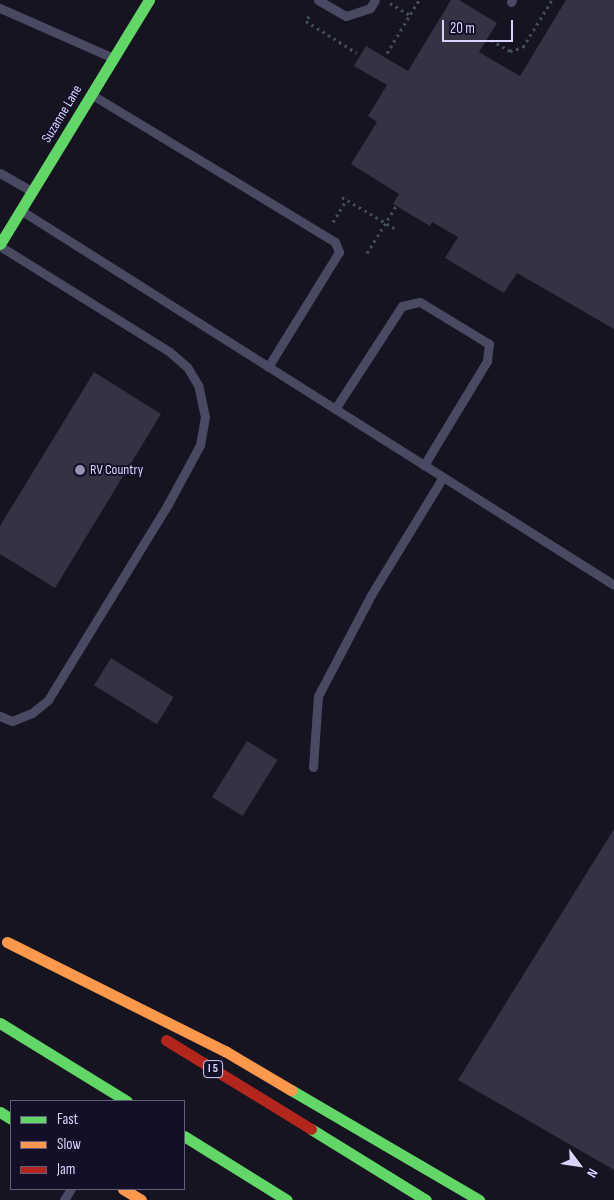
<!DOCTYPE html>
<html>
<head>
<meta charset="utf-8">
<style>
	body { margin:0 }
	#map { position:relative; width:614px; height:1200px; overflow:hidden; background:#161421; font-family:"Sofia Sans Condensed",sans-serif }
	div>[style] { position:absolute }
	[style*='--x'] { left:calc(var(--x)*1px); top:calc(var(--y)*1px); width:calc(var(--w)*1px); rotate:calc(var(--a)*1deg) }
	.building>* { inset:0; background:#343243; transform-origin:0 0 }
	.path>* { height:3px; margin-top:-1.5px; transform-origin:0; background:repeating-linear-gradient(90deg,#44505f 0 2.5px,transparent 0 6.5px) }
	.lane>* { height:9px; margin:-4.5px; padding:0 4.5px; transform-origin:4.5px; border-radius:4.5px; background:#4a4962 }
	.fast>* { height:11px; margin:-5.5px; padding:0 5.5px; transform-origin:5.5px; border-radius:5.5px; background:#63d668 }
	.slow>* { height:11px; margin:-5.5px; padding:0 5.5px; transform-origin:5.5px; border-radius:5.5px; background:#ff974d }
	.jam>* { height:11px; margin:-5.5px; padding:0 5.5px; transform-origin:5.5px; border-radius:5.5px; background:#b3261e }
	.dots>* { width:14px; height:14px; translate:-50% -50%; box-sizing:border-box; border:2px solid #130f26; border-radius:50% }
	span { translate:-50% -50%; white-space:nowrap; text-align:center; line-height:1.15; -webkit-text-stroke:4px #130f26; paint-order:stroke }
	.shield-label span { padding:1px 4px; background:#130f26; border:1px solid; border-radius:4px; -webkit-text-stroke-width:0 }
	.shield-label { font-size:12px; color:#d9d4ff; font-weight:700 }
	.street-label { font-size:14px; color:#d9d4ff }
	.poi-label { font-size:14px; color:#d9d4ff }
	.left { translate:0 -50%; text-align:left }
	.legend { position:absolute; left:10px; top:1100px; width:175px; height:90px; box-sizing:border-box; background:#130f26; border:1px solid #625e7d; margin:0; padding:6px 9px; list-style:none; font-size:15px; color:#d9d4ff }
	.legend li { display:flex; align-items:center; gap:10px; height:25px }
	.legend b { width:25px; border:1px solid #625e7d }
	.north { position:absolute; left:554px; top:1140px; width:50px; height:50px; -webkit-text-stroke:4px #130f26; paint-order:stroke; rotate:121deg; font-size:14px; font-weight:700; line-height:20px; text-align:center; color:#d9d4ff }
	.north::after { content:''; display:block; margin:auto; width:18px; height:22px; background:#d9d4ff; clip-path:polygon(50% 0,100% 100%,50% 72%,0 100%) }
	.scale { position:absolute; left:442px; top:20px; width:71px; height:22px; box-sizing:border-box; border:2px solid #d9d4ff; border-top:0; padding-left:6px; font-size:15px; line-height:18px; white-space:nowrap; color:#d9d4ff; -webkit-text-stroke:4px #130f26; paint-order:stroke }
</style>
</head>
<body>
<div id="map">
	<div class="building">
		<i style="clip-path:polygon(451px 0,459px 0,497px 23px,479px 52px,520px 76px,566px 0,614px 0,614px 329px,517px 273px,504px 293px,445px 258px,458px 237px,432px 222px,430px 226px,393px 204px,399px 194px,351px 164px,377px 122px,368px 116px,387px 85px,354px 66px,366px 46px,408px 71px)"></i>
		<i style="clip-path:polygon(94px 372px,161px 414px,55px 588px,0 554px,0 526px)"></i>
		<i style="left:111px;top:658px;width:74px;height:32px;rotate:32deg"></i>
		<i style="left:247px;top:741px;width:36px;height:66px;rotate:32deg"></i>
		<i style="clip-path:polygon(614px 829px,614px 1170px,458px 1080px)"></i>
	</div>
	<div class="path">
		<i style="--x:390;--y:3;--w:23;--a:31"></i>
		<i style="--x:309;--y:16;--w:6;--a:121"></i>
		<i style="--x:306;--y:21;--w:60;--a:32.1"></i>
		<i style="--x:491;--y:40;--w:22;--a:30"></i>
		<i style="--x:510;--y:51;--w:14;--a:-17"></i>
		<i style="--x:523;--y:47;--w:55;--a:-58.3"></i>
		<i style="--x:387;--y:53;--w:62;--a:-58.9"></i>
		<i style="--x:342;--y:197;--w:61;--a:30.8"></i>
		<i style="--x:333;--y:222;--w:26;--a:-59"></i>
		<i style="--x:367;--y:253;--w:55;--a:-58.3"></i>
	</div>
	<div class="lane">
		<i style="--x:318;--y:0;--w:32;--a:30"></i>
		<i style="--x:346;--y:16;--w:25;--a:-18"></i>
		<i style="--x:370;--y:8;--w:9;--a:-58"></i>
		<i style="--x:511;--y:2;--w:2;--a:-63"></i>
		<i style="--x:0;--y:8;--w:121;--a:23.8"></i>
		<i style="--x:94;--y:96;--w:282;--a:31.2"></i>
		<i style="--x:335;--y:242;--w:11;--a:68"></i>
		<i style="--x:339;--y:252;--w:135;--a:121.7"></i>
		<i style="--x:0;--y:173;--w:34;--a:30"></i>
		<i style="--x:22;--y:211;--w:700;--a:32.28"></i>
		<i style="--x:335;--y:409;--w:123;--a:-57"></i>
		<i style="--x:402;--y:306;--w:18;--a:-13"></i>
		<i style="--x:420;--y:302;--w:81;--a:31.3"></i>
		<i style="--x:489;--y:344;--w:17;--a:97"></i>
		<i style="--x:487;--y:361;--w:122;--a:121.2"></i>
		<i style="--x:0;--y:716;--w:13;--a:23"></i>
		<i style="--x:12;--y:721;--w:22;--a:-22"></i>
		<i style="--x:32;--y:713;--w:21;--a:-39"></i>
		<i style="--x:48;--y:700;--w:230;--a:-58.5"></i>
		<i style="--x:168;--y:504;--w:67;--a:-61.5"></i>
		<i style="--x:200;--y:445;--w:28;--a:-80"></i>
		<i style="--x:205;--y:417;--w:33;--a:-102"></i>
		<i style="--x:198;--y:385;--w:21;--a:-121"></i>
		<i style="--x:187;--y:367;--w:23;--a:-139"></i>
		<i style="--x:170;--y:352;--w:200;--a:-148.1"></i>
		<i style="--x:313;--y:767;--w:71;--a:-86"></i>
		<i style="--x:318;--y:696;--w:114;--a:-62.3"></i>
		<i style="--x:371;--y:595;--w:138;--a:-58.6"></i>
		<i style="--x:64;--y:1200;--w:13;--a:-58"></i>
	</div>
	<div class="fast">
		<i style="--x:0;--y:244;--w:286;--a:-58.6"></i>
		<i style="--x:0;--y:1023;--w:149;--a:31.6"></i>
		<i style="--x:291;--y:1090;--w:218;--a:30.3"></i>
		<i style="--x:0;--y:1112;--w:13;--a:32"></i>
		<i style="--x:311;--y:1129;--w:135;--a:31.7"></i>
		<i style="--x:184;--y:1136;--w:121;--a:31.9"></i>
	</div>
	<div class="slow">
		<i style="--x:7;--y:942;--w:244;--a:26.6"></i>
		<i style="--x:225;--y:1051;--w:77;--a:30.6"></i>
		<i style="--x:123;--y:1189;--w:21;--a:31"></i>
	</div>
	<div class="jam">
		<i style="--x:166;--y:1040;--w:170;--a:31.5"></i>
	</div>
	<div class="dots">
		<i style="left:80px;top:470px;background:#9591b1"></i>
	</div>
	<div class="shield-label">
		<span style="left:213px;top:1069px">I 5</span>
	</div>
	<div class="street-label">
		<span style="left:62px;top:114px;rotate:-59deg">Suzanne Lane</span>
	</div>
	<div class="poi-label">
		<span class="left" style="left:90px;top:470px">RV Country</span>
	</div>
	<ul class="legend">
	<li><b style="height:6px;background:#63d668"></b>Fast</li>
	<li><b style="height:6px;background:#ff974d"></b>Slow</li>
	<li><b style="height:6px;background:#b3261e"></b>Jam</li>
	</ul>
	<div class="north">N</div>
	<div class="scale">20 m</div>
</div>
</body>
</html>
